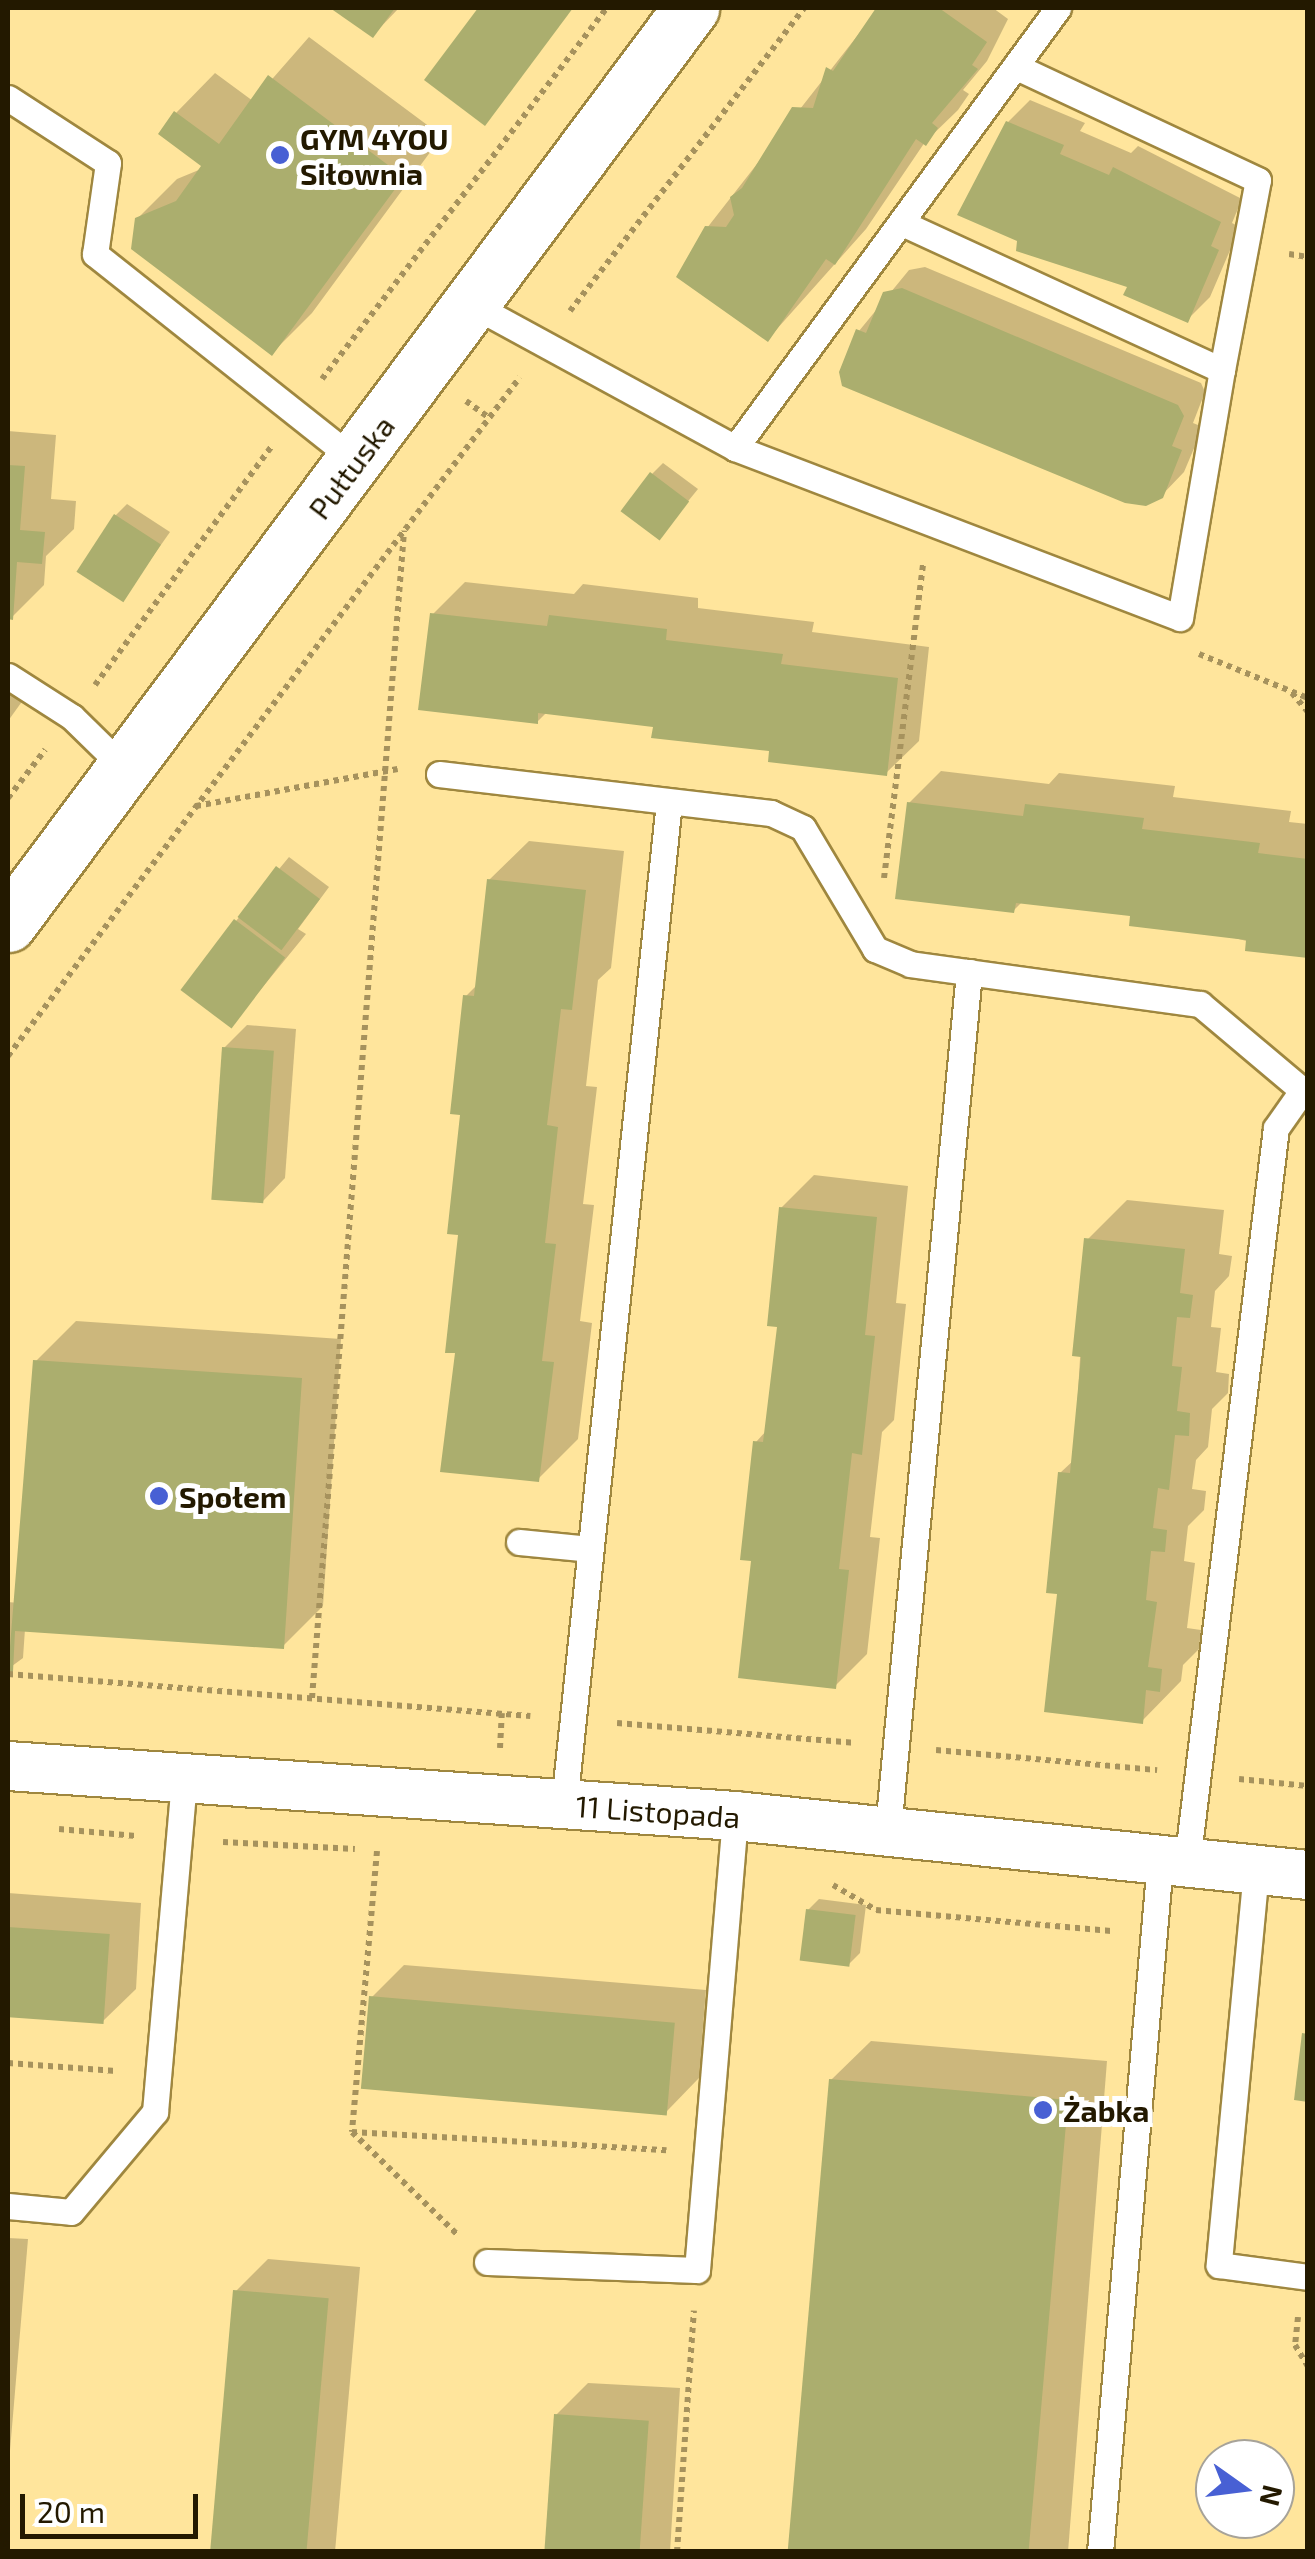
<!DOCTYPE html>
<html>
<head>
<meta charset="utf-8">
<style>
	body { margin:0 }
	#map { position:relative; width:1315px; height:2559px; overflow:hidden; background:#ffe59c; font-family:"Exo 2",sans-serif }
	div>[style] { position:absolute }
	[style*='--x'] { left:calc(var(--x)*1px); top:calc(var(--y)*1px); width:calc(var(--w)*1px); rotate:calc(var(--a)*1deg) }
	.shadow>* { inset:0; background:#0003 }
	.building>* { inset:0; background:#abae6e; transform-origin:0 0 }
	.path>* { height:6px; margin-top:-3px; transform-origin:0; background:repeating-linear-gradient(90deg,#a6925d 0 5px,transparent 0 10px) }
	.roads { filter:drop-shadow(2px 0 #9f873f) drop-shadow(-2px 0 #9f873f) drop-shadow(0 2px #9f873f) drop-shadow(0 -2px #9f873f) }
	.lane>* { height:25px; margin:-12.5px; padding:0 12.5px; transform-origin:12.5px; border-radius:12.5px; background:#fff }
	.street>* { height:48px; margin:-24px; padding:0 24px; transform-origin:24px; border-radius:24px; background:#fff }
	.secondary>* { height:55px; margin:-27.5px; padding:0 27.5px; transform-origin:27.5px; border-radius:27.5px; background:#fff }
	.dots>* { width:28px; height:28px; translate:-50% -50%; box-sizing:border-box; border:5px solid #fff; border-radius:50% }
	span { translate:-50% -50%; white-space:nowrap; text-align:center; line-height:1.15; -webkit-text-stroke:10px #fff; paint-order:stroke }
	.poi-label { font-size:30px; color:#231900; font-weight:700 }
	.left { translate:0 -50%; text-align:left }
	.street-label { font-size:30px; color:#231900 }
	.frame { position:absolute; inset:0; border:10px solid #231900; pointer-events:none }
	.north { position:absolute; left:1195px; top:2439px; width:100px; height:100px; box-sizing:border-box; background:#fff; border:2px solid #a7a399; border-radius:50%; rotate:104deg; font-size:28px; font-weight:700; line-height:40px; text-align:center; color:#231900 }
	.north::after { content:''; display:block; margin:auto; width:35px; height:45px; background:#4860d4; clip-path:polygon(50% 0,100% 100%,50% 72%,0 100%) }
	.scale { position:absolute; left:20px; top:2494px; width:178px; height:45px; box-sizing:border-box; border:5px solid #231900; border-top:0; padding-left:12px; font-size:30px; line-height:35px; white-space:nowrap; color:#231900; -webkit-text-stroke:8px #fff; paint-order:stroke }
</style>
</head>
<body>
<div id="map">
	<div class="shadow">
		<i style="clip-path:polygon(335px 8px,399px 8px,373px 35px)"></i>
		<i style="clip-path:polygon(879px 8px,993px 8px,1008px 19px,987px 61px,963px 90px,969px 94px,958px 110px,925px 142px,866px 229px,768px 339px,707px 228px)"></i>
		<i style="clip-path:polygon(309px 37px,442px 136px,312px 313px,272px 353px,137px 219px,177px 179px,206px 167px,176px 113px,215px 73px,253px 101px)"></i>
		<i style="clip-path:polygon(1030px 100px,1085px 123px,1080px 131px,1131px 153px,1138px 146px,1242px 199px,1232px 223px,1240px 227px,1210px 297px,1187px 320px,1131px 285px,1008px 122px)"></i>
		<i style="clip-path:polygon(925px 267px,1201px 383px,1205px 392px,1193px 423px,1203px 427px,1184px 472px,1161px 496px,859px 331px,909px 270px)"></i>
		<i style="clip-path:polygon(8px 431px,56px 435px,51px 499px,76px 501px,74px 529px,46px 556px,44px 585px,12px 617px)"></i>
		<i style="clip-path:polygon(663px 463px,698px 489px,659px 537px,652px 474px)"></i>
		<i style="clip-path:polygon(127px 504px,170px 532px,123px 599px,116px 515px)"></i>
		<i style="clip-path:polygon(465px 582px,574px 594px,583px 584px,698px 598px,698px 608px,814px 622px,812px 632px,929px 647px,919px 741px,886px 773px,656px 725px,547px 712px,537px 722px,433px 614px)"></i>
		<i style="clip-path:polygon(8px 682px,26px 696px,8px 721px)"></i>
		<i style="clip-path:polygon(941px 771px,1049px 784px,1059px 773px,1175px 786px,1173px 797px,1291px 811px,1289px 822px,1308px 824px,1308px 956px,1133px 913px,1023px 901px,1013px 911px,909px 803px)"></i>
		<i style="clip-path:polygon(529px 841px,624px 851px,611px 968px,598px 980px,586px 1086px,597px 1087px,583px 1204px,594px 1205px,580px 1321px,592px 1323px,578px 1439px,538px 1479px,458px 1351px,466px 996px,478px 984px,489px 880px)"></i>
		<i style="clip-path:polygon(289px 857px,329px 887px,298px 929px,306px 934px,231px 1026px,236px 921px)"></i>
		<i style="clip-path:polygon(247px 1025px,296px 1029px,285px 1178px,263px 1201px,224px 1048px)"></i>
		<i style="clip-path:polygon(814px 1175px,908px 1186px,896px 1303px,906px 1304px,894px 1420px,882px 1432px,870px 1537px,880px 1538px,867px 1654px,835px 1686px,754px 1559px,756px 1442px,767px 1430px,779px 1325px,781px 1208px)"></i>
		<i style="clip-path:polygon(1127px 1200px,1224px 1210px,1219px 1254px,1232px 1256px,1229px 1276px,1215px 1291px,1211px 1327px,1221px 1328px,1216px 1372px,1229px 1374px,1228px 1393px,1212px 1409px,1208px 1447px,1196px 1460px,1192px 1489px,1206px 1491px,1204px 1510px,1188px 1526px,1184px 1561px,1195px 1563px,1187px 1628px,1201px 1630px,1199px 1649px,1183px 1665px,1181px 1681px,1142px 1721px,1060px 1592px,1060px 1473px,1074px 1460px,1087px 1240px)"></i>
		<i style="clip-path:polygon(76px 1321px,341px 1339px,323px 1606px,283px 1646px,25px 1629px,23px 1658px,8px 1669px,8px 1602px,19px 1603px,36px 1361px)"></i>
		<i style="clip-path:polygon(8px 1893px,141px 1903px,136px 1989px,103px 2021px,8px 2014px)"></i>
		<i style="clip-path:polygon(819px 1899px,866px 1905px,860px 1953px,848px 1965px,808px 1910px)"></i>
		<i style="clip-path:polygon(404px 1965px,706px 1990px,699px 2078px,667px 2111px,372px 1997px)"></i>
		<i style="clip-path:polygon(871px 2041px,1107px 2061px,1068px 2552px,795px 2552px,831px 2080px)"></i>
		<i style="clip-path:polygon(8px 2238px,28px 2239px,8px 2474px)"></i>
		<i style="clip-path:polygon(268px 2259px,360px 2267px,335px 2552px,213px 2552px,236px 2291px)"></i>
		<i style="clip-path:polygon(588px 2383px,680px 2388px,670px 2552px,548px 2552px,556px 2415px)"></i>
	</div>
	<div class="building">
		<i style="clip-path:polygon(330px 8px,395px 8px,373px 38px)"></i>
		<i style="clip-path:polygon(478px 8px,573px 8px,485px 126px,424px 80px)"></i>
		<i style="clip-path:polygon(876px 8px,939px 8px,987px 42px,972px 65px,978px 69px,932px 123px,938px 128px,926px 146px,916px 139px,835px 265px,826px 259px,768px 342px,676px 277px,705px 226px,726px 227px,734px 215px,730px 197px,742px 188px,792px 107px,813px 108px,826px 67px,833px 71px)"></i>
		<i style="clip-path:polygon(268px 75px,404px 177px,272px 356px,131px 249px,135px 218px,176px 201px,201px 166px,158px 134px,174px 111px,219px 144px)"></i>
		<i style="clip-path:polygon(1006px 121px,1064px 145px,1060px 154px,1109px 175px,1113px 167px,1221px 222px,1211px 246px,1219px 250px,1188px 323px,1123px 295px,1127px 287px,1016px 251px,1017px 241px,957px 215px)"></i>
		<i style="clip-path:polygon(902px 288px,1178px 405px,1184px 416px,1172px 446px,1182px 450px,1163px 498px,1146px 506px,1125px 503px,842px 386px,839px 372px,856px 329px,866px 333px,883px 292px)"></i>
		<i style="clip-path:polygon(8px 465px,25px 466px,20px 530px,45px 532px,42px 564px,17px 562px,13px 620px,8px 619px)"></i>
		<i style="left:650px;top:472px;width:49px;height:49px;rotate:37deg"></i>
		<i style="left:114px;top:514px;width:56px;height:69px;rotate:33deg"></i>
		<i style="clip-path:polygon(430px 613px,547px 626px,549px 615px,667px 629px,666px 640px,783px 654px,781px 664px,898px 678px,887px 776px,768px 762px,769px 751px,651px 738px,653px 727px,538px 713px,538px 724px,418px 710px)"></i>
		<i style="clip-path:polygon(907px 802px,1023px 816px,1025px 804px,1144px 818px,1142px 829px,1260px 843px,1258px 853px,1308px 859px,1308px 958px,1245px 951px,1246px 940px,1129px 926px,1130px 916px,1016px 903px,1014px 913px,895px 899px)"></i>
		<i style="left:276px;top:866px;width:55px;height:64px;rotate:37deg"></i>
		<i style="clip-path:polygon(487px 879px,586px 890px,572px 1010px,561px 1009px,547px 1125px,558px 1127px,545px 1243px,556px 1244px,542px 1361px,554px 1362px,539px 1482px,440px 1472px,455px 1353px,445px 1353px,458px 1235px,447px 1234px,460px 1115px,450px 1114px,463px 995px,474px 996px)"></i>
		<i style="left:234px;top:919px;width:64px;height:89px;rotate:37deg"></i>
		<i style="left:222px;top:1047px;width:52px;height:153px;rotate:4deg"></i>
		<i style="clip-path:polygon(779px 1207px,877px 1217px,865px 1335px,875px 1336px,862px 1455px,852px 1453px,839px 1569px,849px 1570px,836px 1689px,738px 1678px,751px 1561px,740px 1560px,753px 1441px,763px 1442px,777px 1327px,767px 1326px)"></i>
		<i style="clip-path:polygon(1084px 1238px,1185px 1249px,1180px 1293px,1193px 1295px,1190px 1318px,1177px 1317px,1172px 1366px,1182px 1367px,1177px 1411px,1190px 1413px,1189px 1436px,1175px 1435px,1169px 1490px,1158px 1488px,1153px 1528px,1167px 1530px,1165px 1552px,1151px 1551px,1146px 1600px,1157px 1602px,1148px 1667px,1162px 1669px,1160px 1692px,1146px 1690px,1143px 1724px,1044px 1712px,1057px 1594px,1046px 1593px,1058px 1472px,1070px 1473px,1081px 1357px,1072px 1356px)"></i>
		<i style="clip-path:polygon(33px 1360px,302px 1378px,284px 1649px,15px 1631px,13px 1672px,8px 1672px)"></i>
		<i style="left:806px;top:1909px;width:50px;height:52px;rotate:7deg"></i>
		<i style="left:8px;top:1927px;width:102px;height:90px;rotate:4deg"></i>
		<i style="left:369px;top:1996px;width:307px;height:93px;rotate:5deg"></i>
		<i style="clip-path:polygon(1302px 2033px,1308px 2034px,1308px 2102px,1294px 2100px)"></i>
		<i style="left:829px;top:2079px;width:240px;height:474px;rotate:5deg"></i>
		<i style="left:233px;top:2290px;width:96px;height:263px;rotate:5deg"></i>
		<i style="left:554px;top:2414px;width:95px;height:138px;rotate:4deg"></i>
	</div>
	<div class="path">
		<i style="--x:1289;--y:254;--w:19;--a:9"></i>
		<i style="--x:570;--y:311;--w:383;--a:-52.3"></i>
		<i style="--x:322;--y:379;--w:468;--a:-52.5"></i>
		<i style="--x:466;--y:401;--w:29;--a:36"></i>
		<i style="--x:1199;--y:654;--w:118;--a:22"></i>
		<i style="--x:95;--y:685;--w:297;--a:-53.5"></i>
		<i style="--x:1292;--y:693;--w:25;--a:50"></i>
		<i style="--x:8;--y:798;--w:61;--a:-52.4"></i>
		<i style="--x:196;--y:806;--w:205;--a:-10.4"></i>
		<i style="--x:884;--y:878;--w:317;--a:-82.9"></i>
		<i style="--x:8;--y:1056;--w:850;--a:-52.98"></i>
		<i style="--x:8;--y:1674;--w:524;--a:4.6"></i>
		<i style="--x:312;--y:1698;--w:1171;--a:-85.49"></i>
		<i style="--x:617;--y:1723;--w:237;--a:4.8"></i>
		<i style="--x:500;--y:1748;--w:35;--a:-87"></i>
		<i style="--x:936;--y:1750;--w:222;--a:5.2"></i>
		<i style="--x:1239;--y:1779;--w:69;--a:5.8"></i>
		<i style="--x:59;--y:1829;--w:77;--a:5.2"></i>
		<i style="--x:223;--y:1842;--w:132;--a:3"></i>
		<i style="--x:377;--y:1851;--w:282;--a:95.1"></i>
		<i style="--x:352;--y:2132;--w:315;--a:3.3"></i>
		<i style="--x:833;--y:1885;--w:50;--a:30.2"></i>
		<i style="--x:876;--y:1910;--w:236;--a:5.1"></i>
		<i style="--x:8;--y:2063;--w:108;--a:4.2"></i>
		<i style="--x:352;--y:2132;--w:146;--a:44.2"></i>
		<i style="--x:1298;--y:2317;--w:28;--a:96"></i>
		<i style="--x:1295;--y:2345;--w:26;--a:59"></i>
		<i style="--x:677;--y:2552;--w:242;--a:-86"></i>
	</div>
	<div class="roads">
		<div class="lane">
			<i style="--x:8;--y:98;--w:119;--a:33"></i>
			<i style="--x:108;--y:163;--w:92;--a:98.1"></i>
			<i style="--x:95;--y:254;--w:333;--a:38.4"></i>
			<i style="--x:904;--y:224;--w:350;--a:24.7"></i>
			<i style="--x:1222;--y:370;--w:193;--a:-79.3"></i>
			<i style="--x:1258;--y:180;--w:268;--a:-154.9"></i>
			<i style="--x:471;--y:304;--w:301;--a:28.6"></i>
			<i style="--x:735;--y:448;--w:546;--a:-53.72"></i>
			<i style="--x:735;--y:448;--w:476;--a:20.9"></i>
			<i style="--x:1180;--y:618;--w:252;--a:-80.4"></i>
			<i style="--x:8;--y:676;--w:76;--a:32.6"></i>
			<i style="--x:72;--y:717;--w:71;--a:44.4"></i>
			<i style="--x:439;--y:774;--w:334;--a:6.7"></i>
			<i style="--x:771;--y:813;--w:35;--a:25"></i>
			<i style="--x:803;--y:828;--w:141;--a:59.2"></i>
			<i style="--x:875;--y:949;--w:38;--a:23"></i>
			<i style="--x:910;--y:964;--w:293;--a:7.9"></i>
			<i style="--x:1200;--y:1004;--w:141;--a:40.1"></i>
			<i style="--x:519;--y:1542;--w:71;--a:5.6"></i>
			<i style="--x:564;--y:1804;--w:1008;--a:-84.02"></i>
			<i style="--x:888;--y:1829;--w:861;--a:-84.6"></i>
			<i style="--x:1187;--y:1863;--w:740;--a:-83.1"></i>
			<i style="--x:1276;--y:1128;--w:45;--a:-54.9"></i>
			<i style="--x:1256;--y:1870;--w:397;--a:95.4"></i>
			<i style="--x:1219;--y:2265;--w:90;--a:7.7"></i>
			<i style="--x:8;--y:2206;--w:63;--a:5.4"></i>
			<i style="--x:71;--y:2212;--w:131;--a:-50"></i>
			<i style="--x:155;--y:2112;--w:335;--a:-85"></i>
			<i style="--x:487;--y:2262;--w:210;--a:2.2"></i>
			<i style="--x:697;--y:2270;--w:456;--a:-85.2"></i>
			<i style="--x:1100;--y:2552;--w:693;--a:-85.03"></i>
		</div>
		<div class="street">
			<i style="--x:8;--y:1766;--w:729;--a:3.93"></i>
			<i style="--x:735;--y:1816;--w:576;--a:5.88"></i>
		</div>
		<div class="secondary">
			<i style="--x:8;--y:924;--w:1143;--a:-53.29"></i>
		</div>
	</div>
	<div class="dots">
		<i style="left:280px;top:155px;background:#4860d4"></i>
		<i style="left:159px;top:1496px;background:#4860d4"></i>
		<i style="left:1043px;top:2110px;background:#4860d4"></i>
	</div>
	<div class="poi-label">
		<span class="left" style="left:300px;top:155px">GYM 4YOU<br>Siłownia</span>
		<span class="left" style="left:179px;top:1496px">Społem</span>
		<span class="left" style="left:1063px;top:2110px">Żabka</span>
	</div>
	<div class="street-label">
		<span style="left:351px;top:467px;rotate:-53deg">Pułtuska</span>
		<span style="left:658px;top:1811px;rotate:4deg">11 Listopada</span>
	</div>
	<div class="frame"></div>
	<div class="north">N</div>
	<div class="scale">20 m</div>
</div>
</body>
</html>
